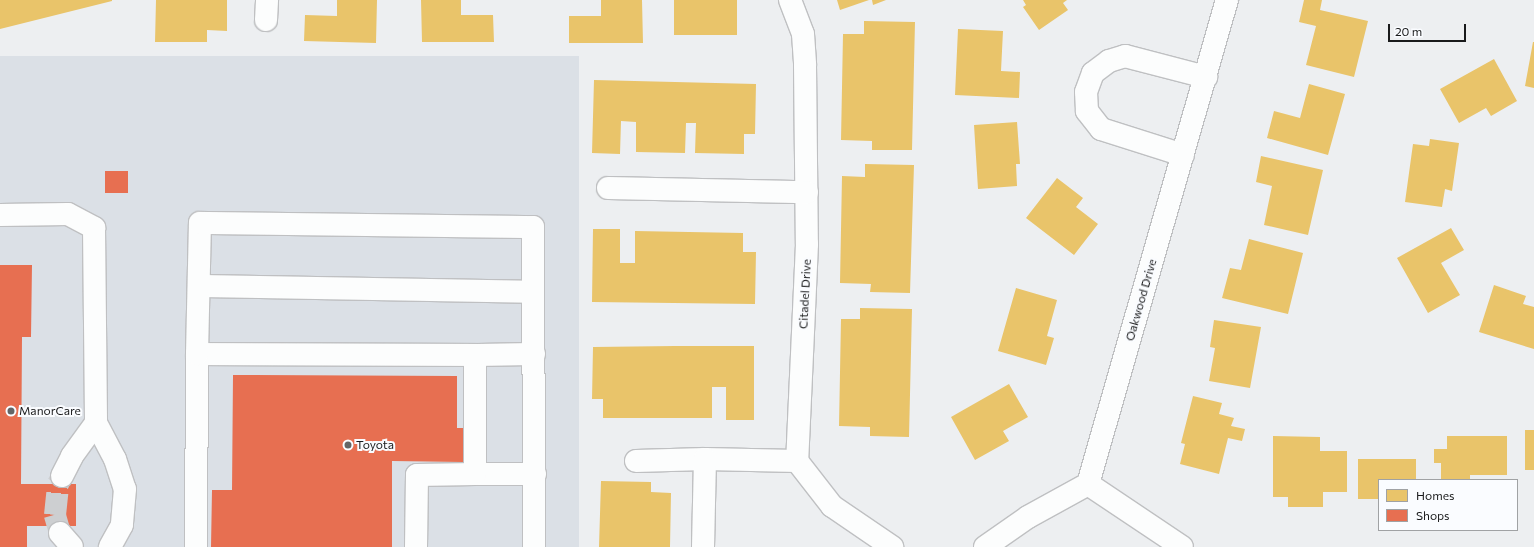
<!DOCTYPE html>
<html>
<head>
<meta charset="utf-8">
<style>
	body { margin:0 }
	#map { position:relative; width:1534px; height:547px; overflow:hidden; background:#edeff1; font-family:Commissioner,sans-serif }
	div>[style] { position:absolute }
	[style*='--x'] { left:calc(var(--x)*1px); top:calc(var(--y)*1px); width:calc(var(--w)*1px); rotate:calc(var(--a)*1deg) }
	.built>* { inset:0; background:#dbe0e6; transform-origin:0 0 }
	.homes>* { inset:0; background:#e9c46a; transform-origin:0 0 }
	.shops>* { inset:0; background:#e76f51; transform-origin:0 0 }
	.minor-tunnel>* { height:22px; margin-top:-11px; transform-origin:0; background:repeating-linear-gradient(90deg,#cdcfd1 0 22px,transparent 0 33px) }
	.roads { filter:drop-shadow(1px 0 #bfc0c2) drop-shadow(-1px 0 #bfc0c2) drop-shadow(0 1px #bfc0c2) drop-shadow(0 -1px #bfc0c2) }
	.minor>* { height:22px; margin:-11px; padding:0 11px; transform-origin:11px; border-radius:11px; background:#fcfdfd }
	.dots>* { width:11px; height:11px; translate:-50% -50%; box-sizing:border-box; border:2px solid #fafcff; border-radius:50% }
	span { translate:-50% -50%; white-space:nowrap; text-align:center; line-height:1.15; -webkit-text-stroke:4px #fafcff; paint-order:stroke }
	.street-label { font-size:12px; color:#191a1b }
	.poi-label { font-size:12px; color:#191a1b }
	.left { translate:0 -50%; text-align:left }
	.legend { position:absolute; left:1378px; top:479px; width:140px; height:52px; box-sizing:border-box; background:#fafcff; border:1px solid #a0a2a4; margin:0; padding:5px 7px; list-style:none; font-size:12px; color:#191a1b }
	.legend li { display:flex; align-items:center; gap:8px; height:20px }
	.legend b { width:20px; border:1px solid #a0a2a4 }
	.scale { position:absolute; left:1388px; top:24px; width:78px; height:18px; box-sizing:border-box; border:2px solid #191a1b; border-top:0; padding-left:5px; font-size:12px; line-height:14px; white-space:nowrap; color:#191a1b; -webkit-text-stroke:3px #fafcff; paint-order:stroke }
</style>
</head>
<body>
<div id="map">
	<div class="built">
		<i style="left:0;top:56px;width:579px;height:491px"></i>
	</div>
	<div class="homes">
		<i style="clip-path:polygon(0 0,112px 0,112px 1px,0 29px)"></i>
		<i style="clip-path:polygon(156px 0,227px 0,227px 31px,207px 30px,207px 42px,155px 42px)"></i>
		<i style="clip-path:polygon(337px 0,377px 0,376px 43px,304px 41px,305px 15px,337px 16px)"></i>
		<i style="clip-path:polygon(421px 0,461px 0,461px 15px,493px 15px,494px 42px,422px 42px)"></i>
		<i style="clip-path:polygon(601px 0,642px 0,643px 43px,569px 43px,569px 16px,601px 16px)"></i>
		<i style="left:674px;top:0;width:63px;height:35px"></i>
		<i style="clip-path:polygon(837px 0,869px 0,840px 10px)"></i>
		<i style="clip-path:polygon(872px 0,886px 0,873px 5px)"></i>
		<i style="clip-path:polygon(1023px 0,1067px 0,1063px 3px,1068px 10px,1039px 30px,1023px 7px,1026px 5px)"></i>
		<i style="clip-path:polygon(1304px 0,1322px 0,1320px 10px,1368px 21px,1354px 77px,1306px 65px,1316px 26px,1299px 22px)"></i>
		<i style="clip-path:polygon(864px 21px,915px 22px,912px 150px,872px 150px,872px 141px,841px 140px,843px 34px,864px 34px)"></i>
		<i style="clip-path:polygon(958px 29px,1003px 31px,1001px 71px,1020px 72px,1019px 98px,955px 95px)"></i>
		<i style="clip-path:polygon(1533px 42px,1534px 42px,1534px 88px,1525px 86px)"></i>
		<i style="clip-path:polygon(1494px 59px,1517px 101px,1491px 116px,1486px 108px,1459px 123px,1440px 89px)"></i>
		<i style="clip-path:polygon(594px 80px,756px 84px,755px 134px,744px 134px,744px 154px,695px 153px,696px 123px,686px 123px,685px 153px,636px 152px,636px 122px,621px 121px,620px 154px,592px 153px)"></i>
		<i style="clip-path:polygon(1309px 84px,1345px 94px,1328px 155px,1267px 138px,1274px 111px,1300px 118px)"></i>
		<i style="clip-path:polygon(1017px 122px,1020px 164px,1016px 164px,1017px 186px,978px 189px,974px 125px)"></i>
		<i style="clip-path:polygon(1430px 139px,1459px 143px,1452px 191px,1445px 189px,1442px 207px,1405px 202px,1413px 144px,1429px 146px)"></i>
		<i style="clip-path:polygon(1261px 156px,1323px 170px,1308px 235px,1264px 225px,1272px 186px,1256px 182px)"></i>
		<i style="clip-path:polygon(865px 164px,914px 165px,910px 293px,870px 292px,871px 284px,840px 283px,842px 176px,865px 177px)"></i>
		<i style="clip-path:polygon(1057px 178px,1083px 198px,1076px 207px,1098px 224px,1074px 255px,1026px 218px)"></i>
		<i style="clip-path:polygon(1451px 228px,1464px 250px,1441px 263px,1460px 295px,1428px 313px,1397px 258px)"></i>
		<i style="clip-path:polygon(593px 229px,620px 229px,620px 263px,635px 263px,635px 231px,743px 233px,743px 252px,756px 252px,755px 304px,592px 302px)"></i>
		<i style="clip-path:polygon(1249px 239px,1303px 253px,1288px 314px,1222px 298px,1230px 268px,1241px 270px)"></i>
		<i style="clip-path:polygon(1494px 285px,1526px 296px,1523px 304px,1534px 307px,1534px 349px,1479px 332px)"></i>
		<i style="clip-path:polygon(1016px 288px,1057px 300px,1047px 336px,1054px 338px,1046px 365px,998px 351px)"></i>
		<i style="clip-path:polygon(860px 308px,912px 309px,909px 437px,870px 436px,870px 427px,839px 426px,841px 319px,860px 319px)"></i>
		<i style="clip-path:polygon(1214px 320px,1261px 327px,1250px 388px,1209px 381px,1215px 348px,1210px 347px)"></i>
		<i style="clip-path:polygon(675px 346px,754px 346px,754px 420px,726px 420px,726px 387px,712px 387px,712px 418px,603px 418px,603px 399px,592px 399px,593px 347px)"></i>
		<i style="clip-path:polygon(1009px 384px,1028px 417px,1003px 431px,1009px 441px,975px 460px,951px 417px)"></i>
		<i style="clip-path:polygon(1193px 396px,1222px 403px,1219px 414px,1234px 418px,1231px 426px,1245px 429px,1242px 441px,1228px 438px,1219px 474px,1180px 464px,1185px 444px,1181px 443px)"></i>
		<i style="left:1525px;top:430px;width:9px;height:40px"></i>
		<i style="clip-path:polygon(1273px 436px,1320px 437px,1320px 451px,1347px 451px,1347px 492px,1323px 492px,1323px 507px,1288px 507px,1288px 497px,1273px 497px)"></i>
		<i style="clip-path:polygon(1447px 436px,1507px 436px,1507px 475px,1470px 475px,1470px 480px,1441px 480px,1441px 463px,1434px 463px,1434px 449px,1447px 449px)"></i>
		<i style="clip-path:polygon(1358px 459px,1416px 459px,1416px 480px,1379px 480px,1379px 499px,1358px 499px)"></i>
		<i style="clip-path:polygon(601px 481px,651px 482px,651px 492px,671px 493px,670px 547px,599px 547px)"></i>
	</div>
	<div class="shops">
		<i style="left:105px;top:171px;width:23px;height:22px"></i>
		<i style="clip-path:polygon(0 265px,32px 265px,31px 337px,22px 337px,21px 484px,76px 484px,76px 526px,27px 526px,27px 547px,0 547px)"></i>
		<i style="clip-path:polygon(233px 375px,457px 376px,457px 428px,463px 428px,463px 462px,392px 461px,392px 547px,211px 547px,212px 490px,232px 490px)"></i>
	</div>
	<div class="minor-tunnel">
		<i style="--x:60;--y:533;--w:19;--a:-106"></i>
		<i style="--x:55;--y:515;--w:31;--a:-84"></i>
		<i style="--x:58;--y:484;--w:9;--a:-63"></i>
	</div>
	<div class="roads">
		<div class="minor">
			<i style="--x:790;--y:0;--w:36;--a:69"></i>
			<i style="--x:803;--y:34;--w:31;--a:86"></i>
			<i style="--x:805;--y:65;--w:179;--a:89.4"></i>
			<i style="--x:807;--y:244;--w:217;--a:92.6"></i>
			<i style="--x:797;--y:461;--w:57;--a:52.1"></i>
			<i style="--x:832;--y:506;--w:73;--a:34.3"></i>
			<i style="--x:266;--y:20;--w:20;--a:-87"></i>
			<i style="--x:1183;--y:155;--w:86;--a:-162.4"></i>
			<i style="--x:1101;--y:129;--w:23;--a:-128"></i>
			<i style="--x:1087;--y:111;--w:19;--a:-93"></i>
			<i style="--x:1086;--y:92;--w:20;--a:-70"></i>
			<i style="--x:1093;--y:73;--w:20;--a:-37"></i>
			<i style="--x:1109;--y:61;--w:17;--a:-17"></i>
			<i style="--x:1125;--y:56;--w:84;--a:14.5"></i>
			<i style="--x:608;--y:188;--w:199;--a:1.2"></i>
			<i style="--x:0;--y:215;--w:68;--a:-0.8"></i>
			<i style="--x:68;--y:214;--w:30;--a:28"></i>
			<i style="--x:94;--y:228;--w:195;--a:89.4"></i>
			<i style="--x:96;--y:423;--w:41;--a:62.2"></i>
			<i style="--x:115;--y:459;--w:32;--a:72"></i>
			<i style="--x:125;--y:489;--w:36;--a:95"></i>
			<i style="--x:122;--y:525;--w:25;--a:119"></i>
			<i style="--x:199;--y:286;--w:334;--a:1"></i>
			<i style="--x:475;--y:355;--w:59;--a:-1"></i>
			<i style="--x:636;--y:461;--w:69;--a:-1.7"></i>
			<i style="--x:705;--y:459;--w:92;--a:1.2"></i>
			<i style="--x:475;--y:474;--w:60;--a:0"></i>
			<i style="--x:62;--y:476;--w:22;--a:-63"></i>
			<i style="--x:72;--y:456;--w:41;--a:-54"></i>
			<i style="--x:1088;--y:484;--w:113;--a:33.8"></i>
			<i style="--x:60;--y:533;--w:18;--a:49"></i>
			<i style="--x:196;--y:547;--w:193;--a:-89.7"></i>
			<i style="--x:416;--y:547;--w:72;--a:-89.2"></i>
			<i style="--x:417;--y:475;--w:58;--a:-1"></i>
			<i style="--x:475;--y:474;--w:119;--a:-90"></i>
			<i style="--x:475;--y:355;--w:278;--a:-179.8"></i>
			<i style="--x:197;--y:354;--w:131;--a:-88.7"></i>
			<i style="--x:200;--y:223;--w:333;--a:0.7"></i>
			<i style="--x:533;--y:227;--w:320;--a:89.8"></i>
			<i style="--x:703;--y:547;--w:88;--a:-88.7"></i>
			<i style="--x:985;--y:547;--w:52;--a:-34.9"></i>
			<i style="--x:1028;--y:517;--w:68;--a:-28.8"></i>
			<i style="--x:1088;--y:484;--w:504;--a:-73.98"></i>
		</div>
	</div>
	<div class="dots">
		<i style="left:11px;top:411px;background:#636566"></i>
		<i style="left:348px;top:445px;background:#636566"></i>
	</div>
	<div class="street-label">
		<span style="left:805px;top:294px;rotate:-87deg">Citadel Drive</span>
		<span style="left:1141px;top:300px;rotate:-74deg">Oakwood Drive</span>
	</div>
	<div class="poi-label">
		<span class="left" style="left:19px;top:411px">ManorCare</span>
		<span class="left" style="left:356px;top:445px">Toyota</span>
	</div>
	<ul class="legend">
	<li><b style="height:11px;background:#e9c46a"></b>Homes</li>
	<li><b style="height:11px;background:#e76f51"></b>Shops</li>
	</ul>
	<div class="scale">20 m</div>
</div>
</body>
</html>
